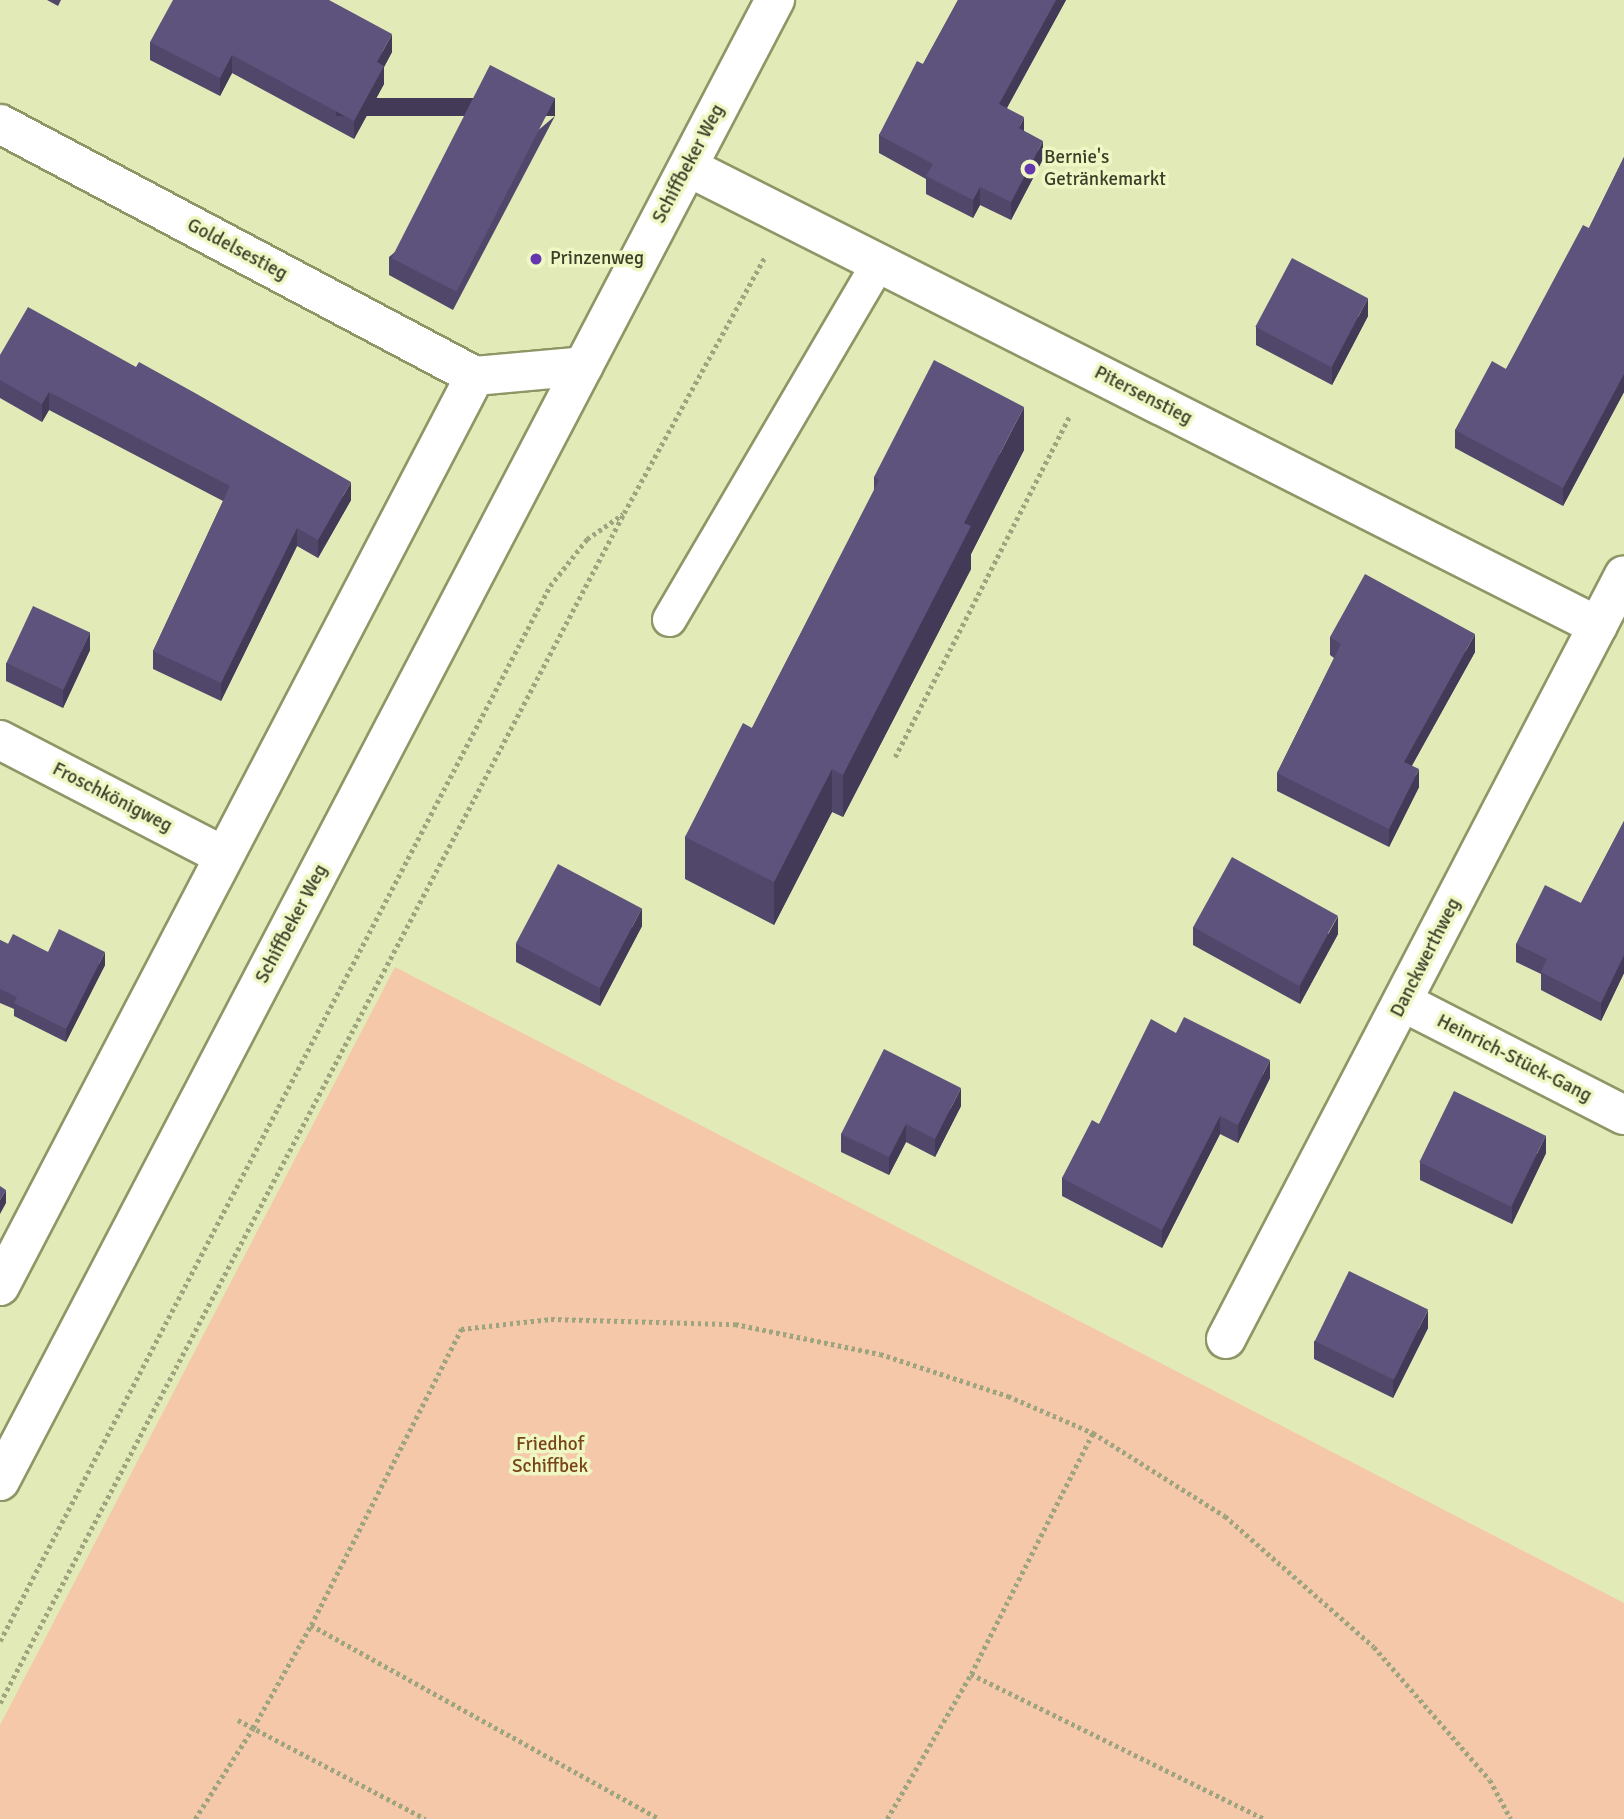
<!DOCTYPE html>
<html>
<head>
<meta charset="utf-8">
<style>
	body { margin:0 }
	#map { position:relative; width:1624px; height:1819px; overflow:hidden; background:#e2ebb8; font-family:Signika,sans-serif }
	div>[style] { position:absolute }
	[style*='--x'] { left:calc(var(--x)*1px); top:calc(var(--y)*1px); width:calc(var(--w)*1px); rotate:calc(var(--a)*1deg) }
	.green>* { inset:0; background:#f5c8a9 }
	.path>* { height:4.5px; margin-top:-2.25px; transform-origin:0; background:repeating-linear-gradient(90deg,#9da47e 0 3.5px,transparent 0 7px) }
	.roads { filter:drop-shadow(2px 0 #8e9666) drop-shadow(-2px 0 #8e9666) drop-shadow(0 2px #8e9666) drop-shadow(0 -2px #8e9666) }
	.service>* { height:33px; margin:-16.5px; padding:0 16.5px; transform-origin:16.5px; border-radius:16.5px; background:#fff }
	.minor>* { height:38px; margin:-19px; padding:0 19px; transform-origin:19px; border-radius:19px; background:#fff }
	.secondary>* { height:38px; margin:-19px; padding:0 19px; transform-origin:19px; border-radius:19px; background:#fff }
	.wall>* { inset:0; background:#51476b }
	.shaded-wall>* { inset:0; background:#423a57; transform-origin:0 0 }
	.building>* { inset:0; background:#5e537c; transform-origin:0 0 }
	.dots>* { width:19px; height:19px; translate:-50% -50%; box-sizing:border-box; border:4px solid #eff8c4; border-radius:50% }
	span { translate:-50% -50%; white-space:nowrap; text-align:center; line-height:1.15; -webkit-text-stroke:7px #eff8c4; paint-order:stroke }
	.poi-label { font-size:19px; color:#3b3f2a }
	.left { translate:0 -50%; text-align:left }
	.street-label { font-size:19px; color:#3b3f2a }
	.park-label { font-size:19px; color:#794417 }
</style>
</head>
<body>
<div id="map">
	<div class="green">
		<i style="clip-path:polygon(395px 967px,1624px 1603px,1624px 1819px,0 1819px,0 1725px)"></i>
	</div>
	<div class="path">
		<i style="--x:895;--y:757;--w:384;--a:-62.9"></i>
		<i style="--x:311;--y:1625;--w:332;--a:-63.1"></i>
		<i style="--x:461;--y:1329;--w:91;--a:-6.3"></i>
		<i style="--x:551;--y:1319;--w:184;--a:1.6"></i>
		<i style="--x:735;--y:1324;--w:148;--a:11.7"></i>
		<i style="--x:880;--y:1354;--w:135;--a:18.2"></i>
		<i style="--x:1008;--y:1396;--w:93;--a:23.5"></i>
		<i style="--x:1093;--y:1433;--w:156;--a:32.2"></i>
		<i style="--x:1225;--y:1516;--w:198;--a:41.3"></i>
		<i style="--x:1374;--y:1647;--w:176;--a:48.9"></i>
		<i style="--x:1490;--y:1780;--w:44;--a:61.7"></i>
		<i style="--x:0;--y:1641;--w:1190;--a:-62.47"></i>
		<i style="--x:550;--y:586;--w:60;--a:-51.8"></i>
		<i style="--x:587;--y:539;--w:44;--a:-34.8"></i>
		<i style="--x:971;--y:1674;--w:328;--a:26.3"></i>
		<i style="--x:0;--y:1703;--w:1344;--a:-62.33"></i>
		<i style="--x:624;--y:513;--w:291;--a:-61.2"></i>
		<i style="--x:238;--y:1720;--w:212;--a:27.8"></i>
		<i style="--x:195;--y:1819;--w:108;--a:-57.5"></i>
		<i style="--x:253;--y:1728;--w:118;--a:-60.6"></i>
		<i style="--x:311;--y:1625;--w:398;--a:29.1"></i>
		<i style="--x:887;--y:1819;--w:168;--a:-59.9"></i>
		<i style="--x:971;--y:1674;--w:270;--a:-63.2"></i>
	</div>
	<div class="roads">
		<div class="service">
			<i style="--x:669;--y:619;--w:413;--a:-59.6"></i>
		</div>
		<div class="minor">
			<i style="--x:0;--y:124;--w:538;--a:27.95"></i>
			<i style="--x:688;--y:167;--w:1019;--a:26.77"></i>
			<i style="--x:0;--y:740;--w:252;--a:27.4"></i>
			<i style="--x:1403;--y:1002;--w:248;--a:27.1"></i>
			<i style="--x:0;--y:1286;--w:1027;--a:-62.44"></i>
			<i style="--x:475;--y:376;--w:109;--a:-5.2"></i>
			<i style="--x:1226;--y:1339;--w:861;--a:-62.48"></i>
		</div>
		<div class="secondary">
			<i style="--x:0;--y:1481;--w:1672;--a:-62.38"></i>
		</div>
	</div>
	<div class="wall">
		<i style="clip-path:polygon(47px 0,61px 0,58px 6px)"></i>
		<i style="clip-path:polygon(958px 0,1066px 0,1007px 108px,1024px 131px,1043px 159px,1011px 220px,980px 205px,973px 218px,926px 194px,926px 179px,879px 153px,879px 135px,923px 64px)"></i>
		<i style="clip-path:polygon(150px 42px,392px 52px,384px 67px,384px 84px,354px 139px,232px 73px,220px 96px,150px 60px)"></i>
		<i style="clip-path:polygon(555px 116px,453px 310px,389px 275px,389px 257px)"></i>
		<i style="clip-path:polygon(1624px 157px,1624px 392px,1563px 506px,1455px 448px,1455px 430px,1506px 369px,1589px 228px)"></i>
		<i style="clip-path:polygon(1368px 316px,1332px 385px,1256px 345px,1256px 327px)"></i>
		<i style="clip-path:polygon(0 355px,351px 500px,318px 558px,297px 546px,221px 701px,153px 669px,153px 651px,223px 501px,49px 410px,42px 422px,0 398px)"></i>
		<i style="clip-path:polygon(1024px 450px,971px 554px,971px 569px,843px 817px,832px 812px,774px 925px,685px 879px,685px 837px,752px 728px,874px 491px,874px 477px)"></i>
		<i style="clip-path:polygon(1330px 637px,1475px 652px,1412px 765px,1419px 787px,1389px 847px,1277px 791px,1277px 773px,1334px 658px,1330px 655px)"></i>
		<i style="clip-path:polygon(90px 650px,63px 708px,6px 681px,6px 663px)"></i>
		<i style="clip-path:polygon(1624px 821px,1624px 973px,1601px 1021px,1541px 990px,1541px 974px,1516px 962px,1516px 944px,1581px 903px)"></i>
		<i style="clip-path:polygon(642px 926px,600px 1006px,516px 962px,516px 944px)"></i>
		<i style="clip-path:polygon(1193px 927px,1338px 934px,1300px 1004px,1193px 945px)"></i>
		<i style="clip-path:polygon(0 940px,8px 944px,48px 952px,105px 965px,66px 1042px,14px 1016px,14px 1009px,0 1003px)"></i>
		<i style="clip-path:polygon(1176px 1033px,1270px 1078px,1238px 1143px,1220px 1134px,1162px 1248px,1062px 1196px,1062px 1178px,1099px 1124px)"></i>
		<i style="clip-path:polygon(961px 1106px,935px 1157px,906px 1142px,889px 1175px,841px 1152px,841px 1134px)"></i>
		<i style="clip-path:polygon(1546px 1153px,1512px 1224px,1420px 1180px,1420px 1162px)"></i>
		<i style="clip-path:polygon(1428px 1328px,1393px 1398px,1314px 1359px,1314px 1341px)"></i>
	</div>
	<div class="shaded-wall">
		<i style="clip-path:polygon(1056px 0,1066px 0,999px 122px,999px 104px)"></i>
		<i style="clip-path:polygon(392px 34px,392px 52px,384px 67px,384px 84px,354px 139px,354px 121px,377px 62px)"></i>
		<i style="clip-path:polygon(232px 55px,232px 73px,220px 96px,220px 78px)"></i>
		<i style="left:555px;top:98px;width:18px;height:219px;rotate:90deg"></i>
		<i style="clip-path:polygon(1024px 117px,1024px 135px,1019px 128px)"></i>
		<i style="clip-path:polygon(1043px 141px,1043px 159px,1011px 220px,1011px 202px)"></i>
		<i style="clip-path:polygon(980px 187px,980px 205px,973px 218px,973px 200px)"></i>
		<i style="clip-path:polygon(1368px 298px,1368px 316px,1332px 385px,1332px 367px)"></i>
		<i style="clip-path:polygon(1624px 374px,1624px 392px,1563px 506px,1563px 488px)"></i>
		<i style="clip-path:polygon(49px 392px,49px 410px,42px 422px,42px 404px)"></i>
		<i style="clip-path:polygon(1024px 407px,1024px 450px,971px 554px,971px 569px,843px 817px,843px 775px,964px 523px)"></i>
		<i style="clip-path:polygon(351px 482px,351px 500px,318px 558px,318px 540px)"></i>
		<i style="clip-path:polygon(297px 528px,297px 546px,221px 701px,221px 683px)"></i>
		<i style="clip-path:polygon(90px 632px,90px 650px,63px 708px,63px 690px)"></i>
		<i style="clip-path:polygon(1475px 634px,1475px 652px,1404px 780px,1404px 762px)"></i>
		<i style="clip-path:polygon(832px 769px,832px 812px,774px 925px,774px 882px)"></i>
		<i style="clip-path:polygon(1419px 769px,1419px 787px,1389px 847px,1389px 829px)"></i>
		<i style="clip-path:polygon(642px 908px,642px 926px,600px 1006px,600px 988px)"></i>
		<i style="clip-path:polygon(1338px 916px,1338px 934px,1300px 1004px,1300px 986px)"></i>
		<i style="clip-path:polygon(105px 952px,105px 965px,66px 1042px,66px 1029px)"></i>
		<i style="clip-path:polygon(1624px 955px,1624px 973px,1601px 1021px,1601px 1003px)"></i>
		<i style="clip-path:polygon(1270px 1060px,1270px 1078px,1238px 1143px,1238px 1125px)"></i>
		<i style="clip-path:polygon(961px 1088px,961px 1106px,935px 1157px,935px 1139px)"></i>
		<i style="clip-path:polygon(1220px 1116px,1220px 1134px,1162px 1248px,1162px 1230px)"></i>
		<i style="clip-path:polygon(906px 1124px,906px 1142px,889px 1175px,889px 1157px)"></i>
		<i style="clip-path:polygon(1546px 1135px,1546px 1153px,1512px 1224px,1512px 1206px)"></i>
		<i style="clip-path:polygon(6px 1190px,6px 1203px,0 1214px,0 1200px)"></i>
		<i style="clip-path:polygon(1428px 1310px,1428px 1328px,1393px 1398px,1393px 1380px)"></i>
	</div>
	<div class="building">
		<i style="clip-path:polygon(173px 0,329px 0,392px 34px,377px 62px,384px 66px,354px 121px,232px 55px,220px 78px,150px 42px)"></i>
		<i style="clip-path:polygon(958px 0,1056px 0,999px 104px,1024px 117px,1019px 128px,1043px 141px,1011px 202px,980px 187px,973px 200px,926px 176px,933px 164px,879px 135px,917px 61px,923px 64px)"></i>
		<i style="left:490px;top:65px;width:73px;height:217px;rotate:27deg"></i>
		<i style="clip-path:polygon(1624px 157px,1624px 374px,1563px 488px,1455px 430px,1492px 361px,1506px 369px,1583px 225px,1589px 228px)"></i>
		<i style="left:1292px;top:258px;width:86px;height:78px;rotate:28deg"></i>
		<i style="clip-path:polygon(28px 307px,136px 367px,139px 362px,195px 393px,351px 482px,318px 540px,297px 528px,221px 683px,153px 651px,230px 486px,49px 392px,42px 404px,0 380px,0 355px)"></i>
		<i style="clip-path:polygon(934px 360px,1024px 407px,964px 523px,971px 526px,843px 775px,832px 769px,774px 882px,685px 837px,743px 723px,752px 728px,879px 480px,874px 477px)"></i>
		<i style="clip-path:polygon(1365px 574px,1475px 634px,1404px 762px,1419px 769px,1389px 829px,1277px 773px,1341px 644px,1330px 637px)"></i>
		<i style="left:33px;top:606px;width:63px;height:63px;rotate:25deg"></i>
		<i style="clip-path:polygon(1624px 821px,1624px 955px,1601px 1003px,1541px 972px,1547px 959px,1516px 944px,1545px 885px,1581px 903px)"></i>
		<i style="left:1232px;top:857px;width:121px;height:80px;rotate:29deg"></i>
		<i style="left:558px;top:864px;width:95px;height:90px;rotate:28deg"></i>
		<i style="clip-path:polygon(59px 929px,105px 952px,66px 1029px,14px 1003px,17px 997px,0 989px,0 940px,8px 944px,13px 934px,48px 952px)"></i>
		<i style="clip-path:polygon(1184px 1017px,1270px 1060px,1238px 1125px,1220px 1116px,1162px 1230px,1062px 1178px,1092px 1120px,1099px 1124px,1151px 1019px,1176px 1033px)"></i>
		<i style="clip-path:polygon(884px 1049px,961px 1088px,935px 1139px,906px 1124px,889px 1157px,841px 1134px)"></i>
		<i style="left:1454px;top:1091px;width:102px;height:79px;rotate:26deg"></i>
		<i style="clip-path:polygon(0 1186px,6px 1190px,0 1200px)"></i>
		<i style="left:1349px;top:1271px;width:88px;height:78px;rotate:26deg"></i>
	</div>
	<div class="dots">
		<i style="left:1030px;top:169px;background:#6437ae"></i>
		<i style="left:536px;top:259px;background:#6437ae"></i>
	</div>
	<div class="poi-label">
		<span class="left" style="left:1044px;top:169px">Bernie's<br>Getränkemarkt</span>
		<span class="left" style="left:550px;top:259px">Prinzenweg</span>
	</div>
	<div class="street-label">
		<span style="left:689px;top:164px;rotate:-62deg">Schiffbeker Weg</span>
		<span style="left:237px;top:250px;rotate:28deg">Goldelsestieg</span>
		<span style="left:1143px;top:396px;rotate:27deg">Pitersenstieg</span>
		<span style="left:112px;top:798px;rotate:27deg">Froschkönigweg</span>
		<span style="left:292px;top:924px;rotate:-62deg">Schiffbeker Weg</span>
		<span style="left:1426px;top:958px;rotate:-63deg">Danckwerthweg</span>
		<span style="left:1514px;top:1059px;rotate:27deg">Heinrich-Stück-Gang</span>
	</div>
	<div class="park-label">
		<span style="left:550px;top:1456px">Friedhof<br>Schiffbek</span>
	</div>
</div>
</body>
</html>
